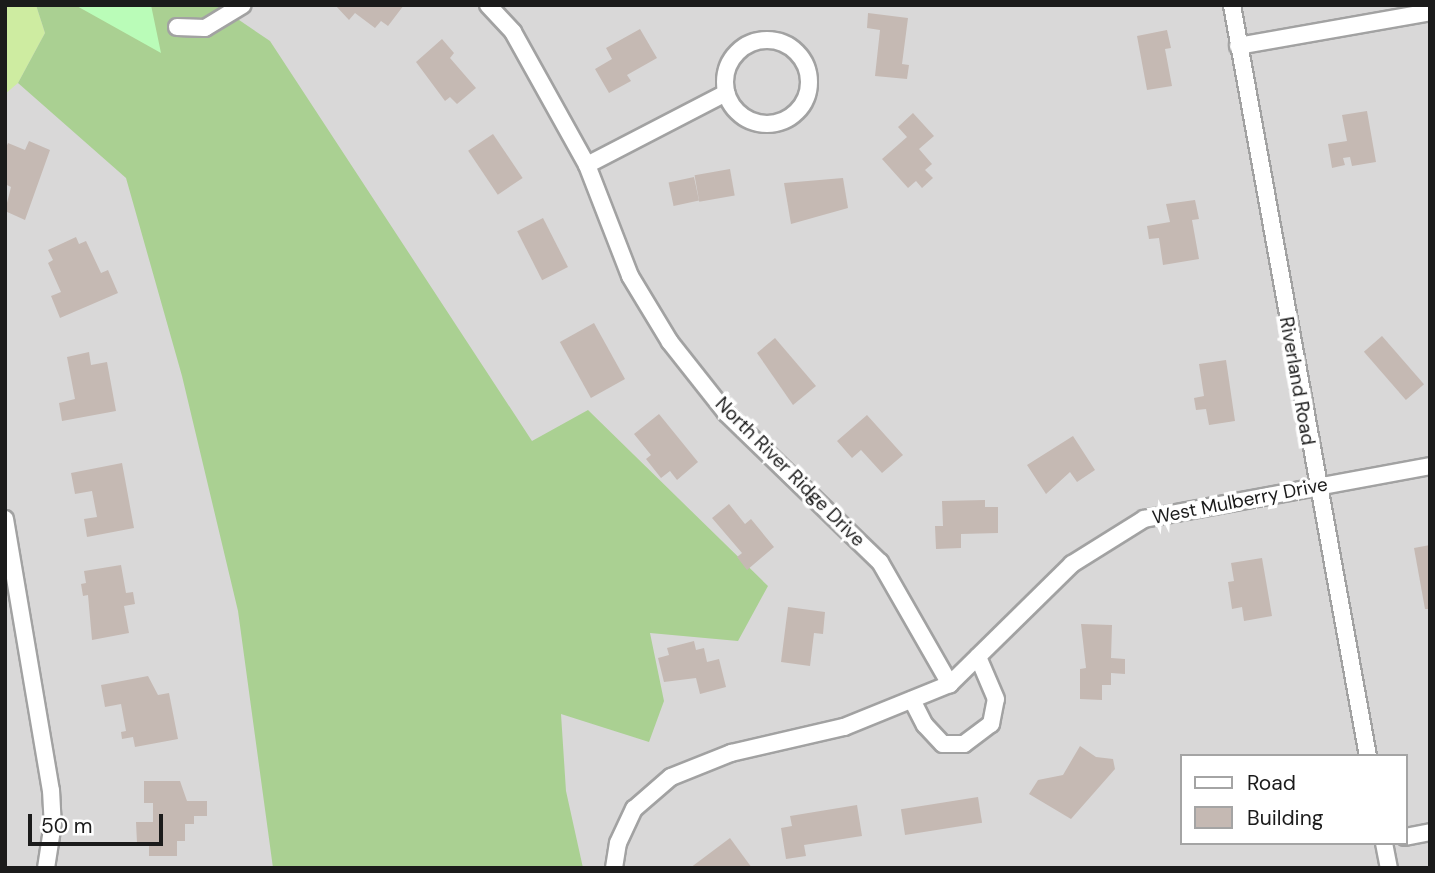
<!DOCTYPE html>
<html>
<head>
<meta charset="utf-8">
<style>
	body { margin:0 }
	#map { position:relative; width:1435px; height:873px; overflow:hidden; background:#eee7e0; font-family:"DM Sans",sans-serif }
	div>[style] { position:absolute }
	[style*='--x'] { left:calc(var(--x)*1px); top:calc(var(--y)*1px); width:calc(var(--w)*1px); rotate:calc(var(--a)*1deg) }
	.residential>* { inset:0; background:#d9d8d8 }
	.grass>* { inset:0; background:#ceeca1 }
	.forest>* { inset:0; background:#aad092 }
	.park>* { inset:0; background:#bafcb8 }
	.building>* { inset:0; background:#c5b9b3; transform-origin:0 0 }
	.roads { filter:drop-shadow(2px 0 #a2a2a2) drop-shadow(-2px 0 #a2a2a2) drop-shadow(0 2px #a2a2a2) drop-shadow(0 -2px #a2a2a2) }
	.street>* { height:16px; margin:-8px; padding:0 8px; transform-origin:8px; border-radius:8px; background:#fff }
	.street>.ring { margin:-8px; padding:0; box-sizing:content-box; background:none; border:16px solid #fff; border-radius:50% }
	span { translate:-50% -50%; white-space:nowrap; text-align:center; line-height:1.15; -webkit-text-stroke:7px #fff; paint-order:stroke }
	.street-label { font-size:19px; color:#1b1b1b }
	.frame { position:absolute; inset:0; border:7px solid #1b1b1b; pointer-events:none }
	.legend { position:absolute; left:1180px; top:754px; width:228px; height:91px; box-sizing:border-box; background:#fff; border:2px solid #a4a4a4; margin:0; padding:9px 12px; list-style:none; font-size:21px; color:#1b1b1b }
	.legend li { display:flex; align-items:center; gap:14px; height:35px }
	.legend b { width:35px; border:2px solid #a4a4a4 }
	.scale { position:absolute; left:28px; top:814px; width:135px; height:32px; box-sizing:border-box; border:4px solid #1b1b1b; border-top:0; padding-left:9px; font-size:21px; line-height:24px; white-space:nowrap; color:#1b1b1b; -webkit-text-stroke:5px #fff; paint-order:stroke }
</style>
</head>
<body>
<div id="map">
	<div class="residential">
		<i style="clip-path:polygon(evenodd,5px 5px,1430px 5px,1430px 868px,5px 868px,5px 5px,1181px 756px,1405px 756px,1405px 843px,1181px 843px,1181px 756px)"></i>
	</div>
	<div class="grass">
		<i style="clip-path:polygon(5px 5px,36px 5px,45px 33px,18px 83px,5px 94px)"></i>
	</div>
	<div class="forest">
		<i style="clip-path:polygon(36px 5px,217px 5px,270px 41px,532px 441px,588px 410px,768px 586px,738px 641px,650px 633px,664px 701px,649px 742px,561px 714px,566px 791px,583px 868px,273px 868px,238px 611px,182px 376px,126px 178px,18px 83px,45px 33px)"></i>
	</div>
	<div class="park">
		<i style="clip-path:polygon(75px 5px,151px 5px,161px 53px,84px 10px)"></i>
	</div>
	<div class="building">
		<i style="clip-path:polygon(335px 5px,404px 5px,388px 26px,381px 21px,375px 28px,355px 13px,349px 20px)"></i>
		<i style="clip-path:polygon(868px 13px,908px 18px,902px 64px,909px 65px,907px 79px,875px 76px,880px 30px,867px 28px)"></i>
		<i style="clip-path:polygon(640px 29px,657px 58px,627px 75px,631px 81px,609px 93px,595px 69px,612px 59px,606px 48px)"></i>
		<i style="clip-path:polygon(1167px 30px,1171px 48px,1165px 49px,1172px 86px,1147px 90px,1137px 36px)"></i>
		<i style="clip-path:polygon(442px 39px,454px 53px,450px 58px,476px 88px,457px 104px,450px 97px,445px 101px,416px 62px)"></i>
		<i style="clip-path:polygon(1367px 111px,1376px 162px,1352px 166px,1350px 157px,1343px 158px,1345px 165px,1332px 168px,1328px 144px,1347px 141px,1342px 115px)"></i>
		<i style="clip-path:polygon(913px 113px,934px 136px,919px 149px,932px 164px,925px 170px,933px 178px,922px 188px,916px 181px,908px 188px,882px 159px,907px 137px,898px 127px)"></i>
		<i style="left:493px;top:134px;width:53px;height:30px;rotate:56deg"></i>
		<i style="clip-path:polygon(29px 141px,50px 150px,25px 220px,5px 211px,11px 187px,5px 184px,5px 150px,8px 143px,25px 150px)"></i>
		<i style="left:730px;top:169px;width:27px;height:36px;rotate:80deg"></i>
		<i style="left:694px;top:177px;width:24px;height:26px;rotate:78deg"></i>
		<i style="clip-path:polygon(843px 178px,848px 208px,791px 224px,784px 183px)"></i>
		<i style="clip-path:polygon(1195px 200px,1199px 219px,1192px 220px,1199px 259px,1163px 265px,1159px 238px,1149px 239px,1147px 226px,1170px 222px,1166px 204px)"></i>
		<i style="left:543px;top:218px;width:55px;height:29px;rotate:63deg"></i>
		<i style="clip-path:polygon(76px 237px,79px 244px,86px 241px,101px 273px,108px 270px,118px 293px,60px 318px,51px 296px,61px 292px,48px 263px,53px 260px,48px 250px)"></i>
		<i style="left:594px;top:323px;width:64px;height:39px;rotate:61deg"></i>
		<i style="left:1382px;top:336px;width:64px;height:24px;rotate:49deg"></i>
		<i style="clip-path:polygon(775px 338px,816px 386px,793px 405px,757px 353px)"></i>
		<i style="clip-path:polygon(89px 352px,91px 365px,107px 362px,116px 411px,62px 421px,59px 403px,75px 399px,67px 357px)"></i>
		<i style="clip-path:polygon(1226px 360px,1235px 421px,1209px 425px,1206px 409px,1196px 410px,1194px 398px,1204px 396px,1199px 364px)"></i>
		<i style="clip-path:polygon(659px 414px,698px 462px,677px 480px,670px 471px,661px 478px,646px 459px,651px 455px,634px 434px)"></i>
		<i style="clip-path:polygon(867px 415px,903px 455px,882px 473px,861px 450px,852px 458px,837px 441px)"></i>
		<i style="clip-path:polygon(1073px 436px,1095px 470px,1077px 482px,1070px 472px,1046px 494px,1027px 465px)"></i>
		<i style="clip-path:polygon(122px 463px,134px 528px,87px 537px,84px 519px,97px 517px,92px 491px,75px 494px,71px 473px)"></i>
		<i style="clip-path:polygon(985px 500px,985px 507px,998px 507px,998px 533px,961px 534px,961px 548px,936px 549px,935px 526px,943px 526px,942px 501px)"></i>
		<i style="clip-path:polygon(729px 504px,745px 524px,751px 519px,774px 547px,747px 570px,737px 557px,742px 553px,712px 518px)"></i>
		<i style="clip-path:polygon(1430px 545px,1430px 609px,1425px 609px,1414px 548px)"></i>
		<i style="clip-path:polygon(1262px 558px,1272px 616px,1244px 621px,1242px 607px,1232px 609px,1228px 582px,1234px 581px,1231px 563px)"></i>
		<i style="clip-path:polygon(121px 565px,126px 593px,133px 592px,135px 604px,124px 606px,129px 633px,92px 640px,88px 595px,83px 596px,81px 584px,86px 583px,84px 571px)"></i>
		<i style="clip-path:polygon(788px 607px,825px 612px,823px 634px,814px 633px,810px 666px,781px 662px)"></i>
		<i style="clip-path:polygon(1081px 624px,1112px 625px,1111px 658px,1125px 659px,1125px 674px,1111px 673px,1111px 685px,1102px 685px,1102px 700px,1080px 699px,1080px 669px,1086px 668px)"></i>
		<i style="clip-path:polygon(694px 641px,696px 650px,704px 648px,707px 662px,719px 659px,726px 687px,700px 694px,696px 678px,664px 682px,658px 658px,669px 655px,667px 648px)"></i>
		<i style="clip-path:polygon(148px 676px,158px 695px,169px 693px,178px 739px,135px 747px,133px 737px,122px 739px,121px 732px,126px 731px,121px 704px,105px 707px,101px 685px)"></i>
		<i style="clip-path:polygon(1080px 746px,1096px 757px,1113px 759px,1115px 769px,1071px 819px,1029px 794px,1038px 780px,1063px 775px)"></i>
		<i style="clip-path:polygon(144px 781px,180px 781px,187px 801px,207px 801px,207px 816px,194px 816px,194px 824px,185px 824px,185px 841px,177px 841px,177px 856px,149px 856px,149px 843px,137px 843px,136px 822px,153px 822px,153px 803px,144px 803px)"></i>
		<i style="left:978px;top:797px;width:26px;height:78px;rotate:81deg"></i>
		<i style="clip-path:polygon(857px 805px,862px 836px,804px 845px,806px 856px,786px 859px,781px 828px,792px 826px,790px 816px)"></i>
		<i style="clip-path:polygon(730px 838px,752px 868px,690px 868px)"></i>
	</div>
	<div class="roads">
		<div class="street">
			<i style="--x:488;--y:5;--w:37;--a:47"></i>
			<i style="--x:513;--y:32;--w:152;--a:60.9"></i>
			<i style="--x:587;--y:165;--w:119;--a:68.8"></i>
			<i style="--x:630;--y:276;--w:77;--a:58.8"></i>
			<i style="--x:670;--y:342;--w:90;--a:51.7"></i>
			<i style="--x:726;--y:413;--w:214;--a:44.1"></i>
			<i style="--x:880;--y:562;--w:141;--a:60.2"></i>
			<i style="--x:1232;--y:5;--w:763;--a:79.74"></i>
			<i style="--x:177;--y:27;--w:28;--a:2"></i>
			<i style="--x:205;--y:28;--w:44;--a:-31.2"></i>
			<i class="ring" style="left:725px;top:40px;width:68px;height:68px"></i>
			<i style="--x:1238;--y:46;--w:195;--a:-10"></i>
			<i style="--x:587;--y:165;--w:157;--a:-27.4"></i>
			<i style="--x:5;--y:519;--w:275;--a:80.4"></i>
			<i style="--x:51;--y:790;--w:33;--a:87"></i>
			<i style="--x:53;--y:823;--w:46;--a:98.8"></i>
			<i style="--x:912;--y:700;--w:28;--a:63"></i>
			<i style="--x:925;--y:725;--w:26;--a:47"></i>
			<i style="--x:943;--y:744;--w:21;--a:0"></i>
			<i style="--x:964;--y:744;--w:34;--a:-37"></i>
			<i style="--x:991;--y:724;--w:25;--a:-79"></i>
			<i style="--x:996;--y:699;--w:46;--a:-113.2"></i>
			<i style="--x:1405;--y:837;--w:25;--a:-11"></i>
			<i style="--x:1384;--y:843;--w:25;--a:79"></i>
			<i style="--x:614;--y:868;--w:25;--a:-81"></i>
			<i style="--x:618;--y:843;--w:38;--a:-65"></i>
			<i style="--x:634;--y:809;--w:49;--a:-40.9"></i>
			<i style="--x:671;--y:777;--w:65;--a:-21.8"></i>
			<i style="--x:731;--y:753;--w:116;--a:-13"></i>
			<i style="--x:844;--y:727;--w:114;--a:-22.1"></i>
			<i style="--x:950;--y:684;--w:171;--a:-44.5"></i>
			<i style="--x:1072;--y:564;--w:85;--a:-32"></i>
			<i style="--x:1144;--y:519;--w:291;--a:-10.5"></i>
		</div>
	</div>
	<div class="street-label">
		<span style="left:1297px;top:381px;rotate:80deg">Riverland Road</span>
		<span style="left:790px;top:472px;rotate:45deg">North River Ridge Drive</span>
		<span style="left:1240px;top:501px;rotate:-11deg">West Mulberry Drive</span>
	</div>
	<div class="frame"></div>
	<ul class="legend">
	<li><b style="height:9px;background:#fff"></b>Road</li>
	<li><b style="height:19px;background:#c5b9b3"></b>Building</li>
	</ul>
	<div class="scale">50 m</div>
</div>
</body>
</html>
